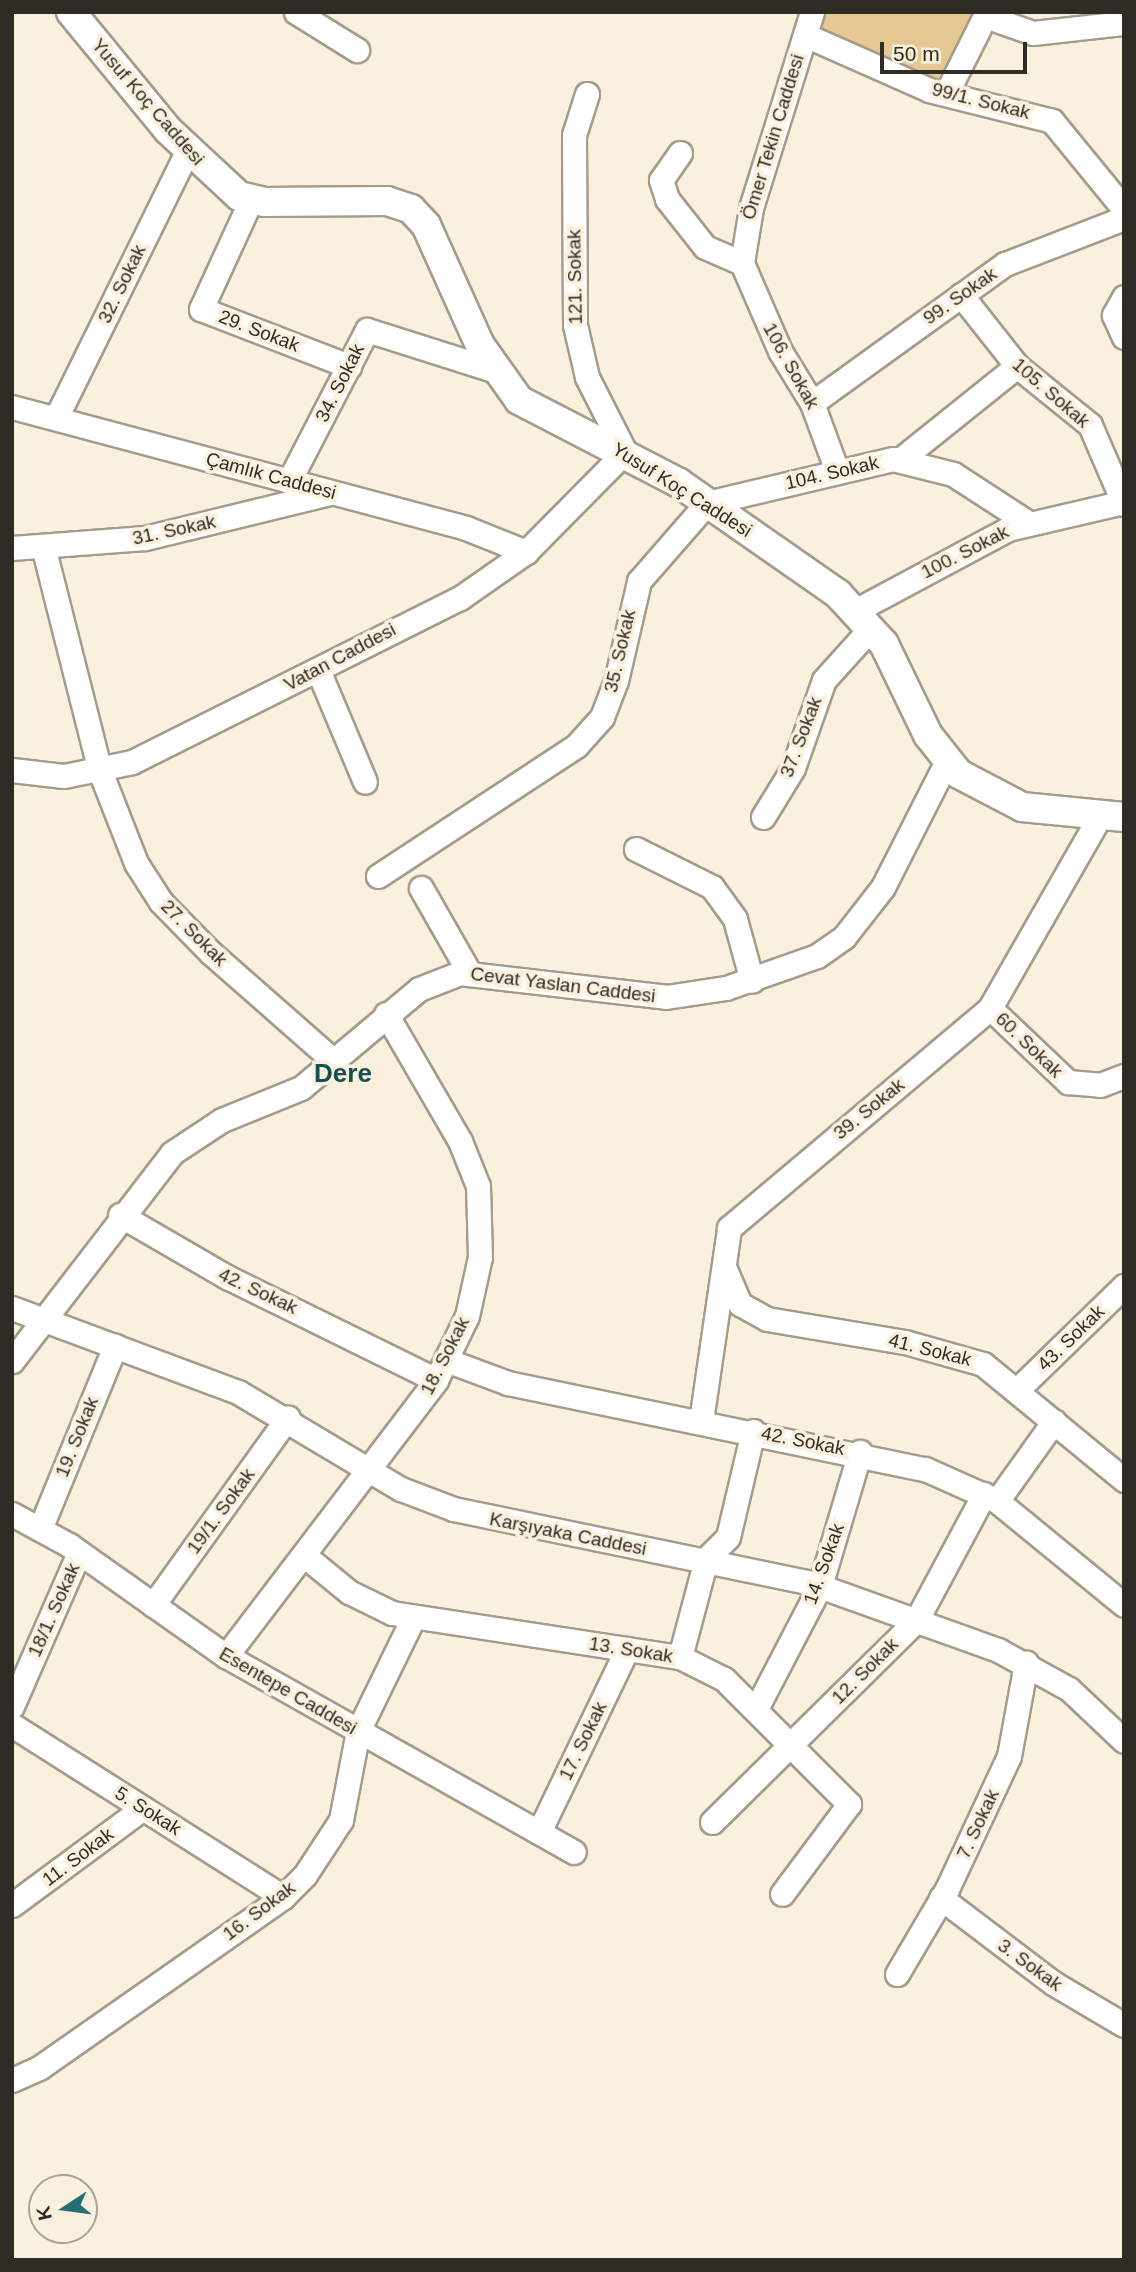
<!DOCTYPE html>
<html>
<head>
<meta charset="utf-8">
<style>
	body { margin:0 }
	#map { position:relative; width:1136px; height:2272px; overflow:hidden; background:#faf0de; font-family:Helvetica,sans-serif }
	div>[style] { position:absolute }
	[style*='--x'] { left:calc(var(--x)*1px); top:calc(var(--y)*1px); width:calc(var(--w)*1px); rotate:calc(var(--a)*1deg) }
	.green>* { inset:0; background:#e5c892 }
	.roads { filter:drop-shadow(2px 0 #a59b8b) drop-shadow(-2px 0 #a59b8b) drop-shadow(0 2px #a59b8b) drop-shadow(0 -2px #a59b8b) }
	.minor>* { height:23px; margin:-11.5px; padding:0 11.5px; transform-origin:11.5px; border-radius:11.5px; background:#fff }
	.tertiary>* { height:28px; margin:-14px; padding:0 14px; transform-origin:14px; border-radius:14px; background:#fff }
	span { translate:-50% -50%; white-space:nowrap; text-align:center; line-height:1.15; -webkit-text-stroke:7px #faf0de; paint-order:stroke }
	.street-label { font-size:19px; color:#2f2b25 }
	.district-label { font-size:26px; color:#125054; font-weight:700 }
	.frame { position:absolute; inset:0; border:14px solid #2f2b25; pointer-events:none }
	.north { position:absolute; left:28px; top:2174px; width:70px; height:70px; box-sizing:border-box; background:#faf0de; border:2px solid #a9a194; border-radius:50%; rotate:257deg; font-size:19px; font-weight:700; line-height:28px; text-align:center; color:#2f2b25 }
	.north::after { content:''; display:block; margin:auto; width:24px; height:32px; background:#257076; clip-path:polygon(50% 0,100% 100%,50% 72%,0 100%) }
	.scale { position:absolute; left:880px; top:42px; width:147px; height:32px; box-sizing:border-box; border:4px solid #2f2b25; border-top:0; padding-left:9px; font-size:21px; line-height:24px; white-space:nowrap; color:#2f2b25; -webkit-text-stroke:5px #faf0de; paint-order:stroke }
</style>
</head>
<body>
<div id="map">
	<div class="green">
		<i style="clip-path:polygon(821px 12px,974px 12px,934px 86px,814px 27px)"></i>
	</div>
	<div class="roads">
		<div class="minor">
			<i style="--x:296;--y:12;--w:72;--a:31.9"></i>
			<i style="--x:812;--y:12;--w:205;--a:107.3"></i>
			<i style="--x:751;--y:208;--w:56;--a:99.3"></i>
			<i style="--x:742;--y:263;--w:96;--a:66.6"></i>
			<i style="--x:780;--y:351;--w:61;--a:58.4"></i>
			<i style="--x:812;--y:403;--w:72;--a:69.8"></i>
			<i style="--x:985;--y:16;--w:51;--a:19.5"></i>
			<i style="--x:1033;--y:33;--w:92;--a:-6.3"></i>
			<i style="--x:805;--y:35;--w:136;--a:23.9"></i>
			<i style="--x:929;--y:90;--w:127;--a:14.1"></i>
			<i style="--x:1052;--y:121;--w:114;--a:50.7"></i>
			<i style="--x:946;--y:94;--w:92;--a:-63.4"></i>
			<i style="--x:680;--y:153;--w:33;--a:125"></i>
			<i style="--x:661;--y:180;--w:20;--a:72"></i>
			<i style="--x:667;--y:199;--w:61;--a:51.6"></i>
			<i style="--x:705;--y:247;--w:40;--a:23.4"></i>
			<i style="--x:250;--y:202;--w:118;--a:114.6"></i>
			<i style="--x:201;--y:309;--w:159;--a:21.1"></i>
			<i style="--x:961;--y:295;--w:90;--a:51.7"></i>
			<i style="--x:1017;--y:366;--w:94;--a:38.9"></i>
			<i style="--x:1090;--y:425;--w:86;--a:66.7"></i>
			<i style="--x:1124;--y:297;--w:21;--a:119"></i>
			<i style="--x:1114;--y:315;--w:24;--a:66"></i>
			<i style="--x:812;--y:403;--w:238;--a:-35.8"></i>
			<i style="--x:1005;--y:264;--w:128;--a:-21.1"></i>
			<i style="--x:12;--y:407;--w:470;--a:14.9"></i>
			<i style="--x:466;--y:528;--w:65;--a:21.8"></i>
			<i style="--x:56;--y:418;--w:299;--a:-63.8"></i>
			<i style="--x:901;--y:459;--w:149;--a:-38.7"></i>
			<i style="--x:289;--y:481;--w:170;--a:-62.7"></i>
			<i style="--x:367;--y:330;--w:135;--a:17.6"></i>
			<i style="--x:12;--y:548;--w:133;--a:-4.3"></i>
			<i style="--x:145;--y:538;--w:190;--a:-13.7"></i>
			<i style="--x:44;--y:550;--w:228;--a:75.8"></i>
			<i style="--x:100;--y:771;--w:99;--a:68.6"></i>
			<i style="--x:136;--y:863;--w:46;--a:57.3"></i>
			<i style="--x:161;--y:902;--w:71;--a:45.6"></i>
			<i style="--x:211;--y:953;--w:164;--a:41.3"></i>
			<i style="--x:855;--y:611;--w:174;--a:-28.2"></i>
			<i style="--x:1008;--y:529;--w:119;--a:-13.1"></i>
			<i style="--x:318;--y:670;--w:121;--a:67.2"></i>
			<i style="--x:12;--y:770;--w:52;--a:6.6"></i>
			<i style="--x:64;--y:776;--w:69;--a:-11.6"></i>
			<i style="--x:132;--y:762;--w:367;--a:-26.6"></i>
			<i style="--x:460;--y:598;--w:80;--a:-34.9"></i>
			<i style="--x:526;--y:552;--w:141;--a:-45.3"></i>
			<i style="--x:625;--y:452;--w:84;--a:-116.9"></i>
			<i style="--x:587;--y:377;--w:53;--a:-103"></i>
			<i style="--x:575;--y:325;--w:190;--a:-90.3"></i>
			<i style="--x:574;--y:135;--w:43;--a:-72.4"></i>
			<i style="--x:763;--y:817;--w:57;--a:-58.5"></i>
			<i style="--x:793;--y:768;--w:93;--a:-70.6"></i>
			<i style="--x:824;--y:680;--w:70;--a:-47.9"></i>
			<i style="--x:636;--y:849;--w:85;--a:26.6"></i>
			<i style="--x:712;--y:887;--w:39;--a:54"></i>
			<i style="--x:735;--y:919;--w:64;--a:74.7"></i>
			<i style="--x:378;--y:876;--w:237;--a:-33.3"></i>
			<i style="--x:576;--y:746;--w:39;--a:-48"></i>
			<i style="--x:602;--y:717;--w:39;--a:-69"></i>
			<i style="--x:616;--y:681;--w:103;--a:-77"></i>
			<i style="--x:639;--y:581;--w:103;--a:-48.9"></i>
			<i style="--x:707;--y:503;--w:191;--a:-13.3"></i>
			<i style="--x:893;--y:459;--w:62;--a:14"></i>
			<i style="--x:953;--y:474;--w:88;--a:33"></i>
			<i style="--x:421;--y:888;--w:99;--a:60.3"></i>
			<i style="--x:990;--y:1008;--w:108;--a:43.5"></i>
			<i style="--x:1068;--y:1082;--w:32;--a:5"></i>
			<i style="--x:1100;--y:1085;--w:26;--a:-21"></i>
			<i style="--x:120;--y:1215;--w:124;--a:30.1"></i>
			<i style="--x:227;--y:1277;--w:233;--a:26.2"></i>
			<i style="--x:725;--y:1269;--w:38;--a:67"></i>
			<i style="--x:740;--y:1304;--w:31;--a:29"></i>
			<i style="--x:767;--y:1319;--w:140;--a:9.5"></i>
			<i style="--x:905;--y:1342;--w:81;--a:15.8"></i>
			<i style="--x:983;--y:1364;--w:183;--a:39.4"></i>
			<i style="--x:12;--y:1308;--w:241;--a:20.4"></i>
			<i style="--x:238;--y:1392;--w:190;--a:30.8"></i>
			<i style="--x:401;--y:1489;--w:57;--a:20.7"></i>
			<i style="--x:454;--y:1509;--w:365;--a:11.7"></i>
			<i style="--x:811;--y:1583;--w:199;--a:19.7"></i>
			<i style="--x:998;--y:1650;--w:81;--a:28.8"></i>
			<i style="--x:1069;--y:1689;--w:76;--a:43.4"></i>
			<i style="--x:446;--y:1360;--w:66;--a:20.4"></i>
			<i style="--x:508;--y:1383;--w:426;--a:11.7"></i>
			<i style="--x:925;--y:1469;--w:79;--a:24"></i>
			<i style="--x:997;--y:1501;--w:164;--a:39.3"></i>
			<i style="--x:12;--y:1361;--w:262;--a:-52.4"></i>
			<i style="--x:172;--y:1153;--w:60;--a:-33.4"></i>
			<i style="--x:222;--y:1120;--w:85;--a:-22.1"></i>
			<i style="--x:301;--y:1088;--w:154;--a:-40"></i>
			<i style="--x:419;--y:989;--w:44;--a:-21.3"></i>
			<i style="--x:460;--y:973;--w:207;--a:6.6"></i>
			<i style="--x:666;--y:997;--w:61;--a:-8.5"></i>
			<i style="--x:726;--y:988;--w:96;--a:-19.4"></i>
			<i style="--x:817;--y:956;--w:33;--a:-35"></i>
			<i style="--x:844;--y:937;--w:63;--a:-52"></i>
			<i style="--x:883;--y:887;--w:141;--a:-63.1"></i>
			<i style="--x:1018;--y:1389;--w:148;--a:-44.2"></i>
			<i style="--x:701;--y:1421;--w:195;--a:-81.7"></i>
			<i style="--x:729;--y:1228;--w:341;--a:-40.1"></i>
			<i style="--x:990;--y:1008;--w:221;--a:-60.2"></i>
			<i style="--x:997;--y:1501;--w:98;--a:-54.5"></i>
			<i style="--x:12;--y:1514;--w:65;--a:28.5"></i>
			<i style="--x:69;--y:1545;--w:192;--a:35.3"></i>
			<i style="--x:226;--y:1656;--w:399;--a:29.4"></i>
			<i style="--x:40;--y:1529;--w:198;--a:-67.7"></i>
			<i style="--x:305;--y:1556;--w:57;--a:39.3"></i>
			<i style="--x:349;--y:1592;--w:48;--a:26"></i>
			<i style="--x:392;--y:1613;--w:291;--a:8.7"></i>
			<i style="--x:680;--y:1657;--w:49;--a:26.6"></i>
			<i style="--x:724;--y:1679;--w:177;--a:45"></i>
			<i style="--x:849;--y:1804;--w:112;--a:126.7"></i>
			<i style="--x:153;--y:1605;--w:231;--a:-54.3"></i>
			<i style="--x:226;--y:1656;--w:347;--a:-52.7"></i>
			<i style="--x:436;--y:1380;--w:71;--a:-64.2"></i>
			<i style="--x:467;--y:1316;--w:60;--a:-77.6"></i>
			<i style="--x:480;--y:1257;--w:71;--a:-91.6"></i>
			<i style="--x:478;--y:1186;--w:48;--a:-111.8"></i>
			<i style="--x:460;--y:1141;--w:147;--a:-120.2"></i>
			<i style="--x:680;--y:1657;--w:101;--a:-75.1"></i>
			<i style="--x:706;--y:1559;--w:31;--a:-45"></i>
			<i style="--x:728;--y:1537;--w:109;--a:-76.7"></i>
			<i style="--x:12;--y:1706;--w:167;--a:-66.4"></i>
			<i style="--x:757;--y:1707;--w:136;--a:-62.5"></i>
			<i style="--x:820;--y:1586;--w:140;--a:-73.4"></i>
			<i style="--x:12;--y:1725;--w:321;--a:32.4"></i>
			<i style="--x:712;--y:1822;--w:286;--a:-44.6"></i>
			<i style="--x:916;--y:1621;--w:144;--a:-61.8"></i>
			<i style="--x:539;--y:1832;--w:203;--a:-64.3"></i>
			<i style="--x:941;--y:1898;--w:141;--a:37.2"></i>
			<i style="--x:1053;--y:1983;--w:82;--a:30.6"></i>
			<i style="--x:12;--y:1905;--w:163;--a:-36.5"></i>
			<i style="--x:897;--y:1974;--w:99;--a:-59.5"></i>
			<i style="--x:947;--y:1889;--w:147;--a:-65"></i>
			<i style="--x:1009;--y:1756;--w:95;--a:-79.6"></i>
			<i style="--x:12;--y:2080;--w:30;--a:-24"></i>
			<i style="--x:39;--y:2068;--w:298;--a:-35"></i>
			<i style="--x:283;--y:1897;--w:31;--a:-45"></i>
			<i style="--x:305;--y:1875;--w:66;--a:-56.8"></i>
			<i style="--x:341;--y:1820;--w:91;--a:-79.2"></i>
			<i style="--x:358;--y:1731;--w:126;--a:-64"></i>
		</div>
		<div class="tertiary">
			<i style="--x:71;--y:12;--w:153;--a:50.6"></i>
			<i style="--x:168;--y:130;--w:97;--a:42.9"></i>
			<i style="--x:239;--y:196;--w:26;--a:13"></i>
			<i style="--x:264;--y:202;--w:123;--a:-0.5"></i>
			<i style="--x:387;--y:201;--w:25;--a:18"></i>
			<i style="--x:411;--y:209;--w:22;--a:47"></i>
			<i style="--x:426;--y:225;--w:132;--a:65.8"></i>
			<i style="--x:480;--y:345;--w:67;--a:54.7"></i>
			<i style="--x:519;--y:400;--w:180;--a:27.4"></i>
			<i style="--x:679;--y:483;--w:194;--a:34.9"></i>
			<i style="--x:838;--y:594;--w:68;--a:47.4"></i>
			<i style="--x:884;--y:644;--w:101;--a:64.2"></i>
			<i style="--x:928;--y:735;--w:50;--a:51.5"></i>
			<i style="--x:959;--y:774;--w:71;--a:27.6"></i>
			<i style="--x:1022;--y:807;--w:102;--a:5.6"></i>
		</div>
	</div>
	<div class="street-label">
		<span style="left:981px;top:101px;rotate:14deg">99/1. Sokak</span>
		<span style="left:148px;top:102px;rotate:49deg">Yusuf Koç Caddesi</span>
		<span style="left:773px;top:137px;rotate:-73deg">Ömer Tekin Caddesi</span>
		<span style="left:575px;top:277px;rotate:-91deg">121. Sokak</span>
		<span style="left:122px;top:284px;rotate:-64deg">32. Sokak</span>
		<span style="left:960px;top:296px;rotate:-35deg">99. Sokak</span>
		<span style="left:259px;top:331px;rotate:21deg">29. Sokak</span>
		<span style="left:791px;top:366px;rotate:61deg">106. Sokak</span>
		<span style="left:340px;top:383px;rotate:-63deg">34. Sokak</span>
		<span style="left:1051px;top:393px;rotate:41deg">105. Sokak</span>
		<span style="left:832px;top:473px;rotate:-13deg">104. Sokak</span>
		<span style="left:271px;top:476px;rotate:15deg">Çamlık Caddesi</span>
		<span style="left:682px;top:490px;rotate:32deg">Yusuf Koç Caddesi</span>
		<span style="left:174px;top:530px;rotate:-12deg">31. Sokak</span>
		<span style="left:965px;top:552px;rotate:-27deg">100. Sokak</span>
		<span style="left:620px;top:651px;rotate:-77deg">35. Sokak</span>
		<span style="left:340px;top:657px;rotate:-28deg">Vatan Caddesi</span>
		<span style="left:801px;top:737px;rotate:-69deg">37. Sokak</span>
		<span style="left:194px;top:933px;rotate:45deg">27. Sokak</span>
		<span style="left:563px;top:985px;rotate:7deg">Cevat Yaslan Caddesi</span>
		<span style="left:1029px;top:1045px;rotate:44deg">60. Sokak</span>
		<span style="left:869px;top:1109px;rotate:-39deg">39. Sokak</span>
		<span style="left:258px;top:1291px;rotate:25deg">42. Sokak</span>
		<span style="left:1071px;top:1338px;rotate:-44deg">43. Sokak</span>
		<span style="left:930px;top:1350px;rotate:14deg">41. Sokak</span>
		<span style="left:445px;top:1356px;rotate:-63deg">18. Sokak</span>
		<span style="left:77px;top:1437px;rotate:-68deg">19. Sokak</span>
		<span style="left:803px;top:1441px;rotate:11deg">42. Sokak</span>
		<span style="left:221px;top:1511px;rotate:-54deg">19/1. Sokak</span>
		<span style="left:568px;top:1534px;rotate:11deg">Karşıyaka Caddesi</span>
		<span style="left:824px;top:1564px;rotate:-70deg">14. Sokak</span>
		<span style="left:54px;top:1610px;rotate:-66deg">18/1. Sokak</span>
		<span style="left:631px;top:1650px;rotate:9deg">13. Sokak</span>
		<span style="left:865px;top:1671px;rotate:-45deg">12. Sokak</span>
		<span style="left:288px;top:1691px;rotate:30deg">Esentepe Caddesi</span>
		<span style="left:583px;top:1741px;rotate:-64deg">17. Sokak</span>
		<span style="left:148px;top:1811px;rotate:32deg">5. Sokak</span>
		<span style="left:978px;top:1824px;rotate:-65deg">7. Sokak</span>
		<span style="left:78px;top:1857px;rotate:-37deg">11. Sokak</span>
		<span style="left:259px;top:1911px;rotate:-37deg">16. Sokak</span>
		<span style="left:1030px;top:1965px;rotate:36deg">3. Sokak</span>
	</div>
	<div class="district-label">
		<span style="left:343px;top:1074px">Dere</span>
	</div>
	<div class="frame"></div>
	<div class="north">K</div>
	<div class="scale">50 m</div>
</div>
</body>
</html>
